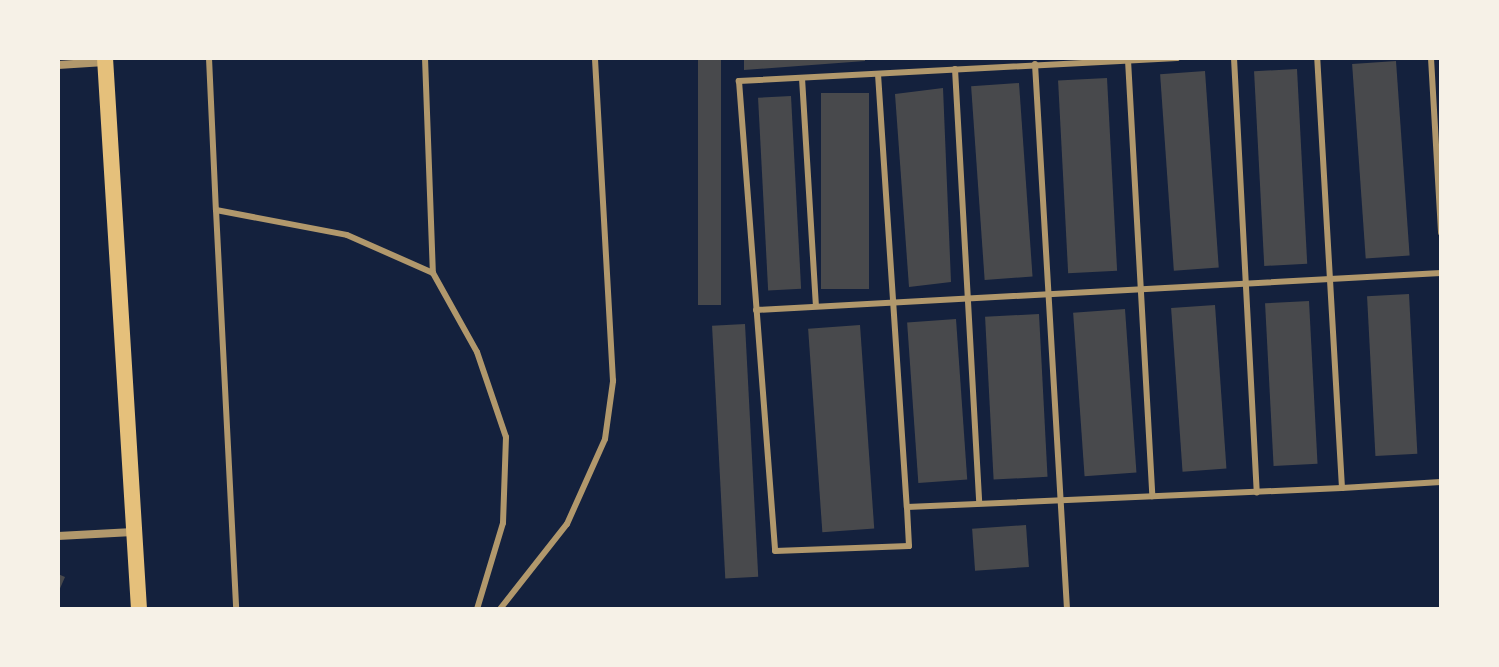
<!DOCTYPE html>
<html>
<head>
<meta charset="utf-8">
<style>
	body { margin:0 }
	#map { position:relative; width:1499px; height:667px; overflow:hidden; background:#14213d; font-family:"Exo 2",sans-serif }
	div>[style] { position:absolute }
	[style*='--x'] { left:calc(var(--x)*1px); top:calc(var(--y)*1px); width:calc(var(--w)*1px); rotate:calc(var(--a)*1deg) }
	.building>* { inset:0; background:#48494c; transform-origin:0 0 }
	.service>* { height:6px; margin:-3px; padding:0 3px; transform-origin:3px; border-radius:3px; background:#b1986c }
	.minor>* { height:8px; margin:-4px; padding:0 4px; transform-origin:4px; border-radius:4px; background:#b1986c }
	.secondary>* { height:16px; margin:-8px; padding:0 8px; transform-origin:8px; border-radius:8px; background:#e5c07b }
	span { translate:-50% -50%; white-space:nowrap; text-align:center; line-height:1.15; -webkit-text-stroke:6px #f6f1e7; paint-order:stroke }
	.frame { position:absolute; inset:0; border:60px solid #f6f1e7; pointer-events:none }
</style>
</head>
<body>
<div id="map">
	<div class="building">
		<i style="left:698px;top:58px;width:23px;height:247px"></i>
		<i style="clip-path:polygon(744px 58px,865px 58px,865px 61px,744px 70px)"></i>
		<i style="left:1396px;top:61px;width:195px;height:44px;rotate:86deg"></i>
		<i style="left:1297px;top:69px;width:195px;height:43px;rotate:87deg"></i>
		<i style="left:1205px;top:71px;width:197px;height:45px;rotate:86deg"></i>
		<i style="left:1107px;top:78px;width:193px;height:49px;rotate:87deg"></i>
		<i style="left:1019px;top:83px;width:194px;height:48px;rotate:86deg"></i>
		<i style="clip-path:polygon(943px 88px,951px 282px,909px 287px,895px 94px)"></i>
		<i style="left:821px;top:93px;width:48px;height:196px"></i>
		<i style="left:791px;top:96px;width:193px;height:33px;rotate:87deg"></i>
		<i style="left:1409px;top:294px;width:160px;height:42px;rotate:87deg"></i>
		<i style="left:1309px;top:301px;width:163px;height:44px;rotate:87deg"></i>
		<i style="left:1215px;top:305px;width:164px;height:44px;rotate:86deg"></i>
		<i style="left:1125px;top:309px;width:164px;height:52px;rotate:86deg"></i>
		<i style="left:1039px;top:314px;width:163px;height:54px;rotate:87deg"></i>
		<i style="left:956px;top:319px;width:161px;height:49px;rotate:86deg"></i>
		<i style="left:745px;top:324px;width:253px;height:33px;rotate:87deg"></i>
		<i style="left:860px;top:325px;width:204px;height:52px;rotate:86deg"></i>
		<i style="left:1026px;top:525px;width:42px;height:54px;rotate:86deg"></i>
		<i style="clip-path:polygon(58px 574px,65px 577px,58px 593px)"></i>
	</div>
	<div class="service">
		<i style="--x:209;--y:58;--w:152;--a:87.4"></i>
		<i style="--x:216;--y:210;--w:133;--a:10.8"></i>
		<i style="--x:347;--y:235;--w:94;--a:23.8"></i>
		<i style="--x:425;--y:58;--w:215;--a:87.9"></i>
		<i style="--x:433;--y:273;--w:90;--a:60.9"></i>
		<i style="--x:477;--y:352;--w:90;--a:71.2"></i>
		<i style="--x:506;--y:437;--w:86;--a:92"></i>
		<i style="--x:503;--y:523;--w:90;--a:106.8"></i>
		<i style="--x:1177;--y:58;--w:439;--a:177"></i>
		<i style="--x:739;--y:81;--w:471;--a:85.6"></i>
		<i style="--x:775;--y:551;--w:134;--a:-2.1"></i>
		<i style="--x:909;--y:546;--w:39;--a:-93"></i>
		<i style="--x:907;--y:507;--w:435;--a:-2.5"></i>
		<i style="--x:1342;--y:488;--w:431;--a:-93.3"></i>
		<i style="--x:1234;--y:58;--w:435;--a:87"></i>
		<i style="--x:1431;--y:58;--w:175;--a:86.7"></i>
		<i style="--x:1128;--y:60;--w:437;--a:86.8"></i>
		<i style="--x:1035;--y:64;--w:546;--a:86.64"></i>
		<i style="--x:955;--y:69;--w:435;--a:86.8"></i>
		<i style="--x:878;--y:74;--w:434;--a:86.2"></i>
		<i style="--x:802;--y:78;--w:228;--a:86.5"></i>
		<i style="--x:216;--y:210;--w:400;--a:87.1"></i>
		<i style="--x:756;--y:310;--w:686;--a:-3.09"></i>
		<i style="--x:1342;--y:488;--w:99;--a:-3.5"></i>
		<i style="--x:500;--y:609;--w:108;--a:-51.8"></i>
		<i style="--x:567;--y:524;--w:93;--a:-65.9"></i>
		<i style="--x:605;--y:439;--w:59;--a:-82.1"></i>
		<i style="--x:613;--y:381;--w:324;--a:-93.2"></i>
	</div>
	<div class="minor">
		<i style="--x:58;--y:65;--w:47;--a:-3.7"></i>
		<i style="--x:58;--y:536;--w:75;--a:-3.1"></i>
	</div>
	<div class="secondary">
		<i style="--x:105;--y:58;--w:552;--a:86.47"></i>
	</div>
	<div class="frame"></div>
</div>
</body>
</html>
